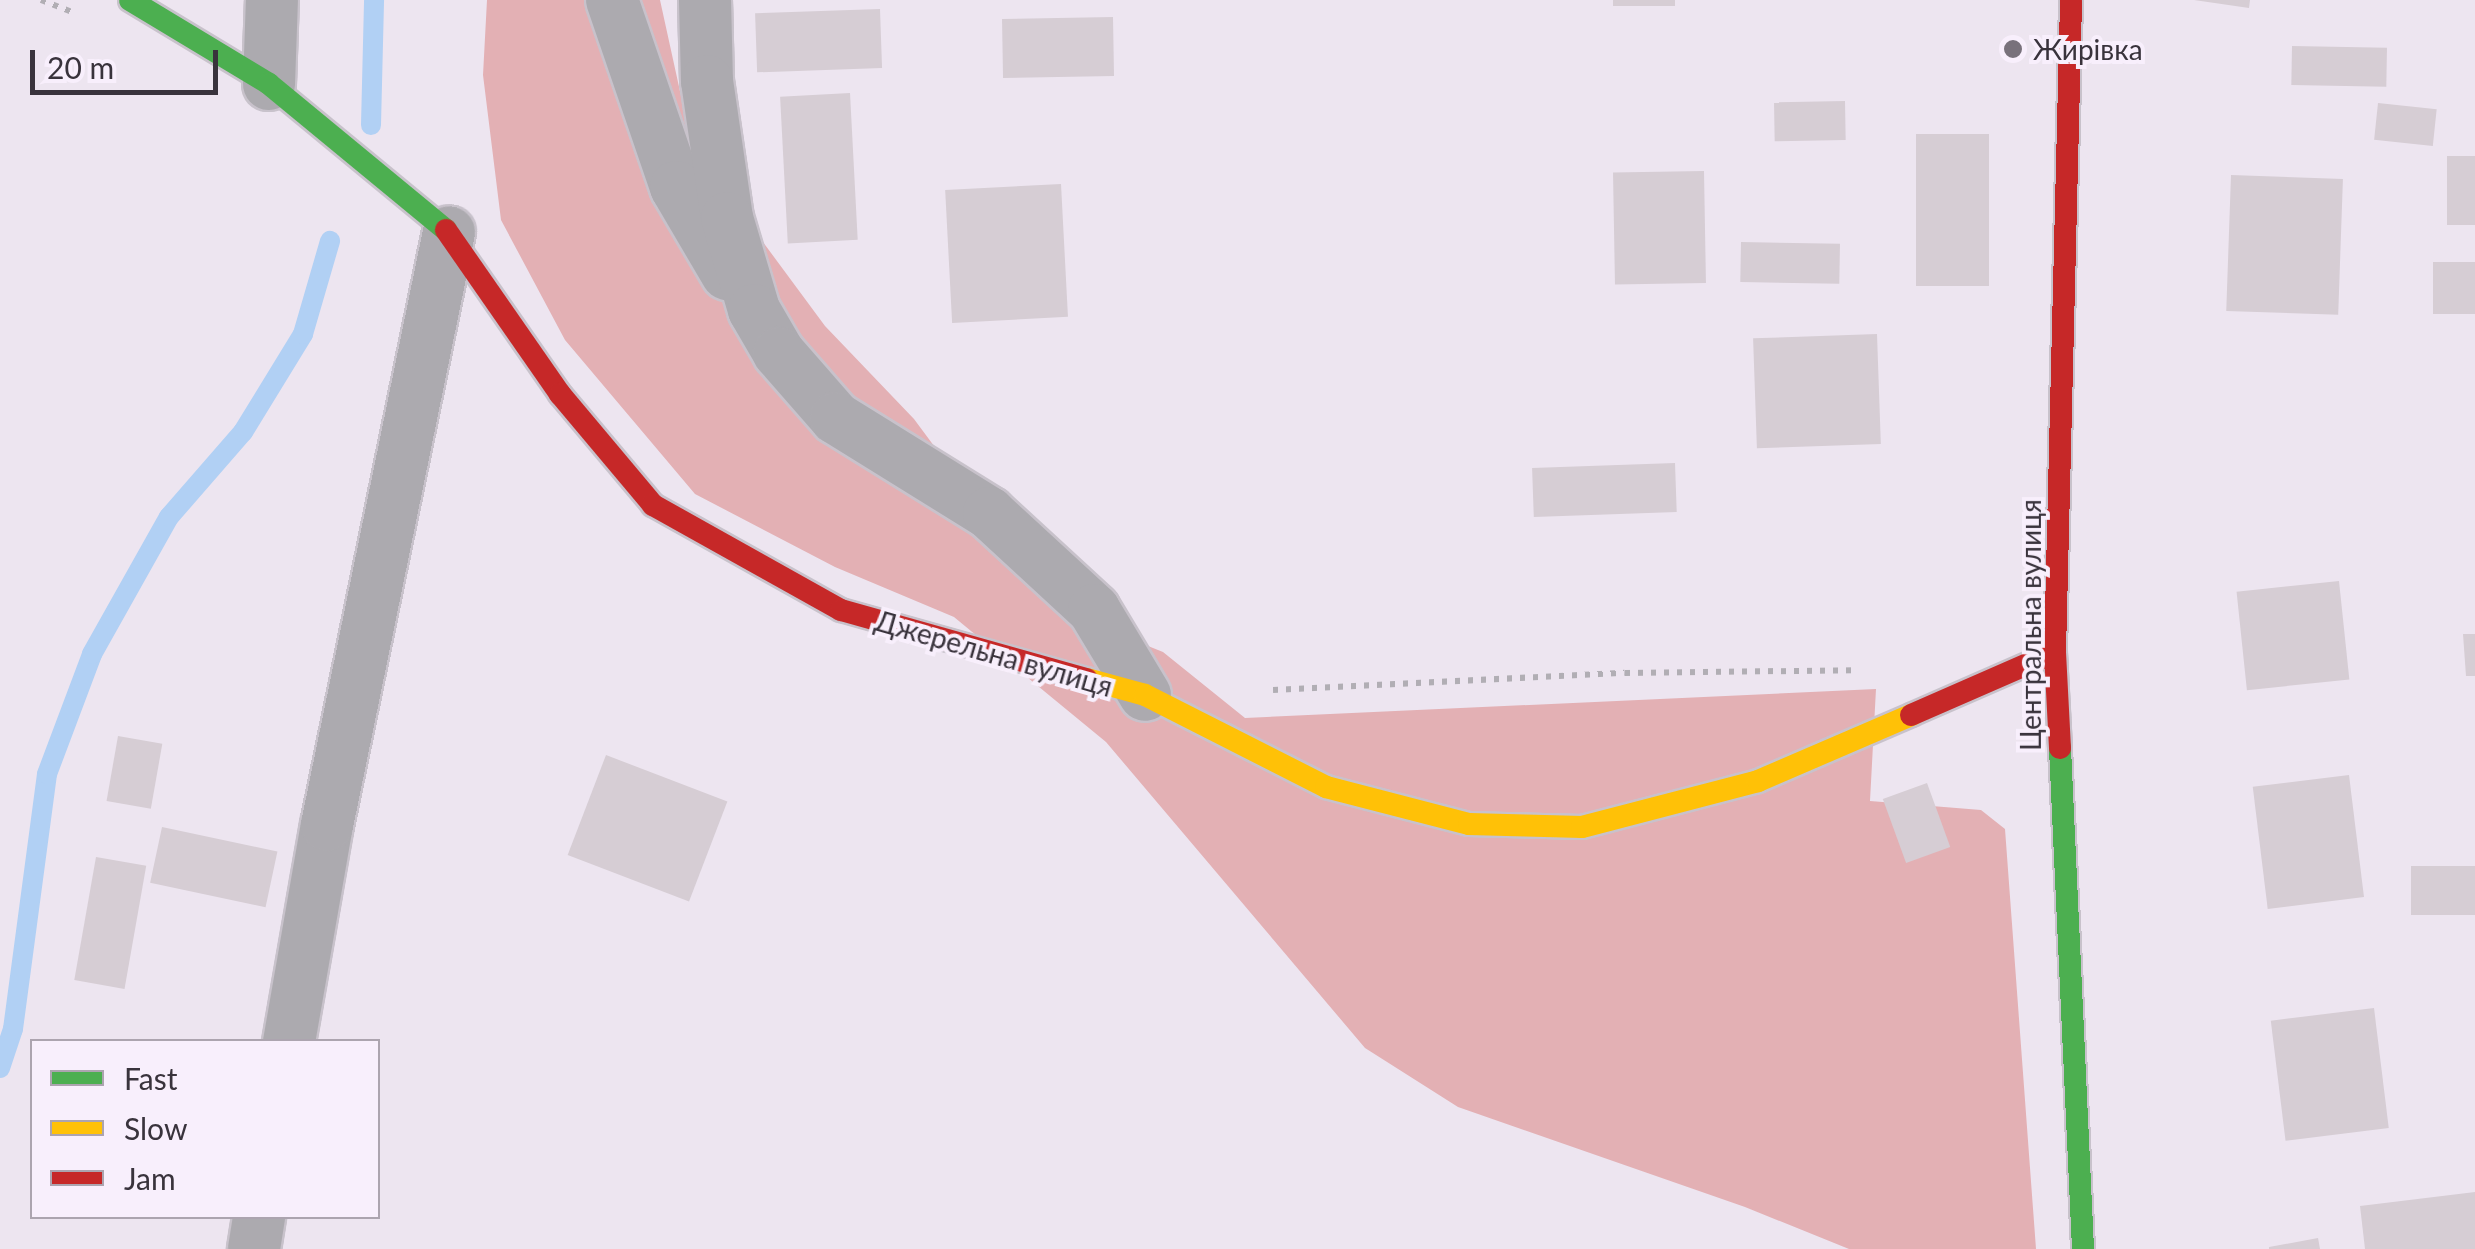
<!DOCTYPE html>
<html>
<head>
<meta charset="utf-8">
<style>
	body { margin:0 }
	#map { position:relative; width:2475px; height:1249px; overflow:hidden; background:#ede5f0; font-family:Lato,sans-serif }
	div>[style] { position:absolute }
	[style*='--x'] { left:calc(var(--x)*1px); top:calc(var(--y)*1px); width:calc(var(--w)*1px); rotate:calc(var(--a)*1deg) }
	.forest>* { inset:0; background:#e3b0b4 }
	.stream>* { height:20px; margin:-10px; padding:0 10px; transform-origin:10px; border-radius:10px; background:#b1d0f4 }
	.building>* { inset:0; background:#d6cdd4; transform-origin:0 0 }
	.path>* { height:6px; margin-top:-3px; transform-origin:0; background:repeating-linear-gradient(90deg,#b1aeb4 0 5px,transparent 0 13px) }
	.roads { filter:drop-shadow(2px 0 #c8c2cb) drop-shadow(-2px 0 #c8c2cb) drop-shadow(0 2px #c8c2cb) drop-shadow(0 -2px #c8c2cb) }
	.street>* { height:52px; margin:-26px; padding:0 26px; transform-origin:26px; border-radius:26px; background:#acaaaf }
	.fast>* { height:22px; margin:-11px; padding:0 11px; transform-origin:11px; border-radius:11px; background:#4caf50 }
	.slow>* { height:22px; margin:-11px; padding:0 11px; transform-origin:11px; border-radius:11px; background:#ffc107 }
	.jam>* { height:22px; margin:-11px; padding:0 11px; transform-origin:11px; border-radius:11px; background:#c62828 }
	.dots>* { width:28px; height:28px; translate:-50% -50%; box-sizing:border-box; border:5px solid #f8effc; border-radius:50% }
	span { translate:-50% -50%; white-space:nowrap; text-align:center; line-height:1.15; -webkit-text-stroke:8px #f8effc; paint-order:stroke }
	.poi-label { font-size:28px; color:#39333c }
	.left { translate:0 -50%; text-align:left }
	.street-label { font-size:28px; color:#39333c }
	.legend { position:absolute; left:30px; top:1039px; width:350px; height:180px; box-sizing:border-box; background:#f8effc; border:2px solid #aca4af; margin:0; padding:12px 18px; list-style:none; font-size:30px; color:#39333c }
	.legend li { display:flex; align-items:center; gap:20px; height:50px }
	.legend b { width:50px; border:2px solid #aca4af }
	.scale { position:absolute; left:30px; top:50px; width:188px; height:45px; box-sizing:border-box; border:5px solid #39333c; border-top:0; padding-left:12px; font-size:30px; line-height:35px; white-space:nowrap; color:#39333c; -webkit-text-stroke:8px #f8effc; paint-order:stroke }
</style>
</head>
<body>
<div id="map">
	<div class="forest">
		<i style="clip-path:polygon(487px 0,660px 0,692px 146px,825px 326px,914px 419px,1006px 543px,1103px 628px,1163px 652px,1245px 718px,1876px 689px,1870px 801px,1981px 810px,2005px 829px,2036px 1249px,1849px 1249px,1745px 1207px,1458px 1107px,1365px 1048px,1106px 742px,954px 617px,835px 567px,695px 494px,565px 340px,501px 220px,483px 75px)"></i>
	</div>
	<div class="stream">
		<i style="--x:371;--y:125;--w:125;--a:-88.6"></i>
		<i style="--x:0;--y:1068;--w:41;--a:-71.6"></i>
		<i style="--x:13;--y:1029;--w:257;--a:-82.4"></i>
		<i style="--x:47;--y:774;--w:128;--a:-69.4"></i>
		<i style="--x:92;--y:654;--w:157;--a:-60.7"></i>
		<i style="--x:169;--y:517;--w:113;--a:-49"></i>
		<i style="--x:243;--y:432;--w:115;--a:-58.5"></i>
		<i style="--x:303;--y:334;--w:97;--a:-73.8"></i>
	</div>
	<div class="building">
		<i style="left:1613px;top:0;width:62px;height:6px"></i>
		<i style="clip-path:polygon(2194px 0,2250px 0,2249px 8px)"></i>
		<i style="left:880px;top:9px;width:59px;height:125px;rotate:88deg"></i>
		<i style="left:1113px;top:17px;width:59px;height:111px;rotate:89deg"></i>
		<i style="left:2292px;top:46px;width:95px;height:39px;rotate:1deg"></i>
		<i style="left:850px;top:93px;width:147px;height:70px;rotate:87deg"></i>
		<i style="left:1845px;top:101px;width:39px;height:71px;rotate:89deg"></i>
		<i style="left:2378px;top:103px;width:59px;height:37px;rotate:6deg"></i>
		<i style="left:1916px;top:134px;width:73px;height:152px"></i>
		<i style="left:2447px;top:156px;width:28px;height:69px"></i>
		<i style="left:1704px;top:171px;width:112px;height:91px;rotate:89deg"></i>
		<i style="left:2231px;top:175px;width:112px;height:136px;rotate:2deg"></i>
		<i style="left:1061px;top:184px;width:133px;height:116px;rotate:87deg"></i>
		<i style="left:1741px;top:242px;width:99px;height:40px;rotate:1deg"></i>
		<i style="left:2475px;top:262px;width:52px;height:42px;rotate:90deg"></i>
		<i style="left:1877px;top:334px;width:110px;height:124px;rotate:88deg"></i>
		<i style="left:1675px;top:463px;width:49px;height:143px;rotate:88deg"></i>
		<i style="left:2339px;top:581px;width:99px;height:103px;rotate:84deg"></i>
		<i style="clip-path:polygon(2463px 634px,2475px 634px,2475px 676px,2466px 676px)"></i>
		<i style="left:118px;top:736px;width:45px;height:66px;rotate:10deg"></i>
		<i style="left:606px;top:755px;width:130px;height:107px;rotate:21deg"></i>
		<i style="left:2349px;top:775px;width:123px;height:97px;rotate:83deg"></i>
		<i style="left:1927px;top:783px;width:68px;height:47px;rotate:70deg"></i>
		<i style="left:162px;top:827px;width:118px;height:57px;rotate:12deg"></i>
		<i style="left:96px;top:857px;width:51px;height:125px;rotate:10deg"></i>
		<i style="left:2475px;top:866px;width:49px;height:64px;rotate:90deg"></i>
		<i style="left:2374px;top:1008px;width:121px;height:104px;rotate:83deg"></i>
		<i style="clip-path:polygon(2475px 1192px,2475px 1249px,2365px 1249px,2360px 1206px)"></i>
		<i style="clip-path:polygon(2318px 1238px,2320px 1249px,2269px 1249px,2269px 1247px)"></i>
	</div>
	<div class="path">
		<i style="--x:41;--y:0;--w:34;--a:21"></i>
		<i style="--x:1273;--y:690;--w:352;--a:-2.8"></i>
		<i style="--x:1625;--y:673;--w:230;--a:-0.7"></i>
	</div>
	<div class="roads">
		<div class="street">
			<i style="--x:612;--y:0;--w:198;--a:71.1"></i>
			<i style="--x:676;--y:187;--w:101;--a:59.6"></i>
			<i style="--x:705;--y:0;--w:81;--a:88.6"></i>
			<i style="--x:707;--y:81;--w:138;--a:81.7"></i>
			<i style="--x:727;--y:218;--w:96;--a:73.6"></i>
			<i style="--x:754;--y:310;--w:50;--a:59.8"></i>
			<i style="--x:779;--y:353;--w:86;--a:48.8"></i>
			<i style="--x:836;--y:418;--w:180;--a:31.8"></i>
			<i style="--x:989;--y:513;--w:143;--a:42.7"></i>
			<i style="--x:1094;--y:610;--w:99;--a:59"></i>
			<i style="--x:269;--y:84;--w:84;--a:-88"></i>
			<i style="--x:289;--y:1042;--w:220;--a:-80.1"></i>
			<i style="--x:327;--y:825;--w:605;--a:-78.37"></i>
			<i style="--x:254;--y:1249;--w:33;--a:-81"></i>
		</div>
		<div class="fast">
			<i style="--x:130;--y:0;--w:162;--a:31.1"></i>
			<i style="--x:269;--y:84;--w:229;--a:39.5"></i>
			<i style="--x:2060;--y:748;--w:502;--a:87.37"></i>
		</div>
		<div class="slow">
			<i style="--x:1087;--y:679;--w:60;--a:15.4"></i>
			<i style="--x:1145;--y:695;--w:203;--a:26.9"></i>
			<i style="--x:1326;--y:787;--w:148;--a:14.5"></i>
			<i style="--x:1469;--y:824;--w:113;--a:1.5"></i>
			<i style="--x:1582;--y:827;--w:182;--a:-14.6"></i>
			<i style="--x:1758;--y:781;--w:167;--a:-23.3"></i>
		</div>
		<div class="jam">
			<i style="--x:446;--y:230;--w:200;--a:55.2"></i>
			<i style="--x:560;--y:394;--w:145;--a:50"></i>
			<i style="--x:653;--y:505;--w:215;--a:29.2"></i>
			<i style="--x:841;--y:610;--w:255;--a:15.7"></i>
			<i style="--x:1911;--y:715;--w:157;--a:-23.6"></i>
			<i style="--x:2060;--y:748;--w:96;--a:-93"></i>
			<i style="--x:2055;--y:652;--w:652;--a:-88.59"></i>
		</div>
	</div>
	<div class="dots">
		<i style="left:2013px;top:49px;background:#78717b"></i>
	</div>
	<div class="poi-label">
		<span class="left" style="left:2033px;top:49px">Жирівка</span>
	</div>
	<div class="street-label">
		<span style="left:2030px;top:625px;rotate:-90deg">Центральна вулиця</span>
		<span style="left:994px;top:653px;rotate:16deg">Джерельна вулиця</span>
	</div>
	<ul class="legend">
	<li><b style="height:12px;background:#4caf50"></b>Fast</li>
	<li><b style="height:12px;background:#ffc107"></b>Slow</li>
	<li><b style="height:12px;background:#c62828"></b>Jam</li>
	</ul>
	<div class="scale">20 m</div>
</div>
</body>
</html>
